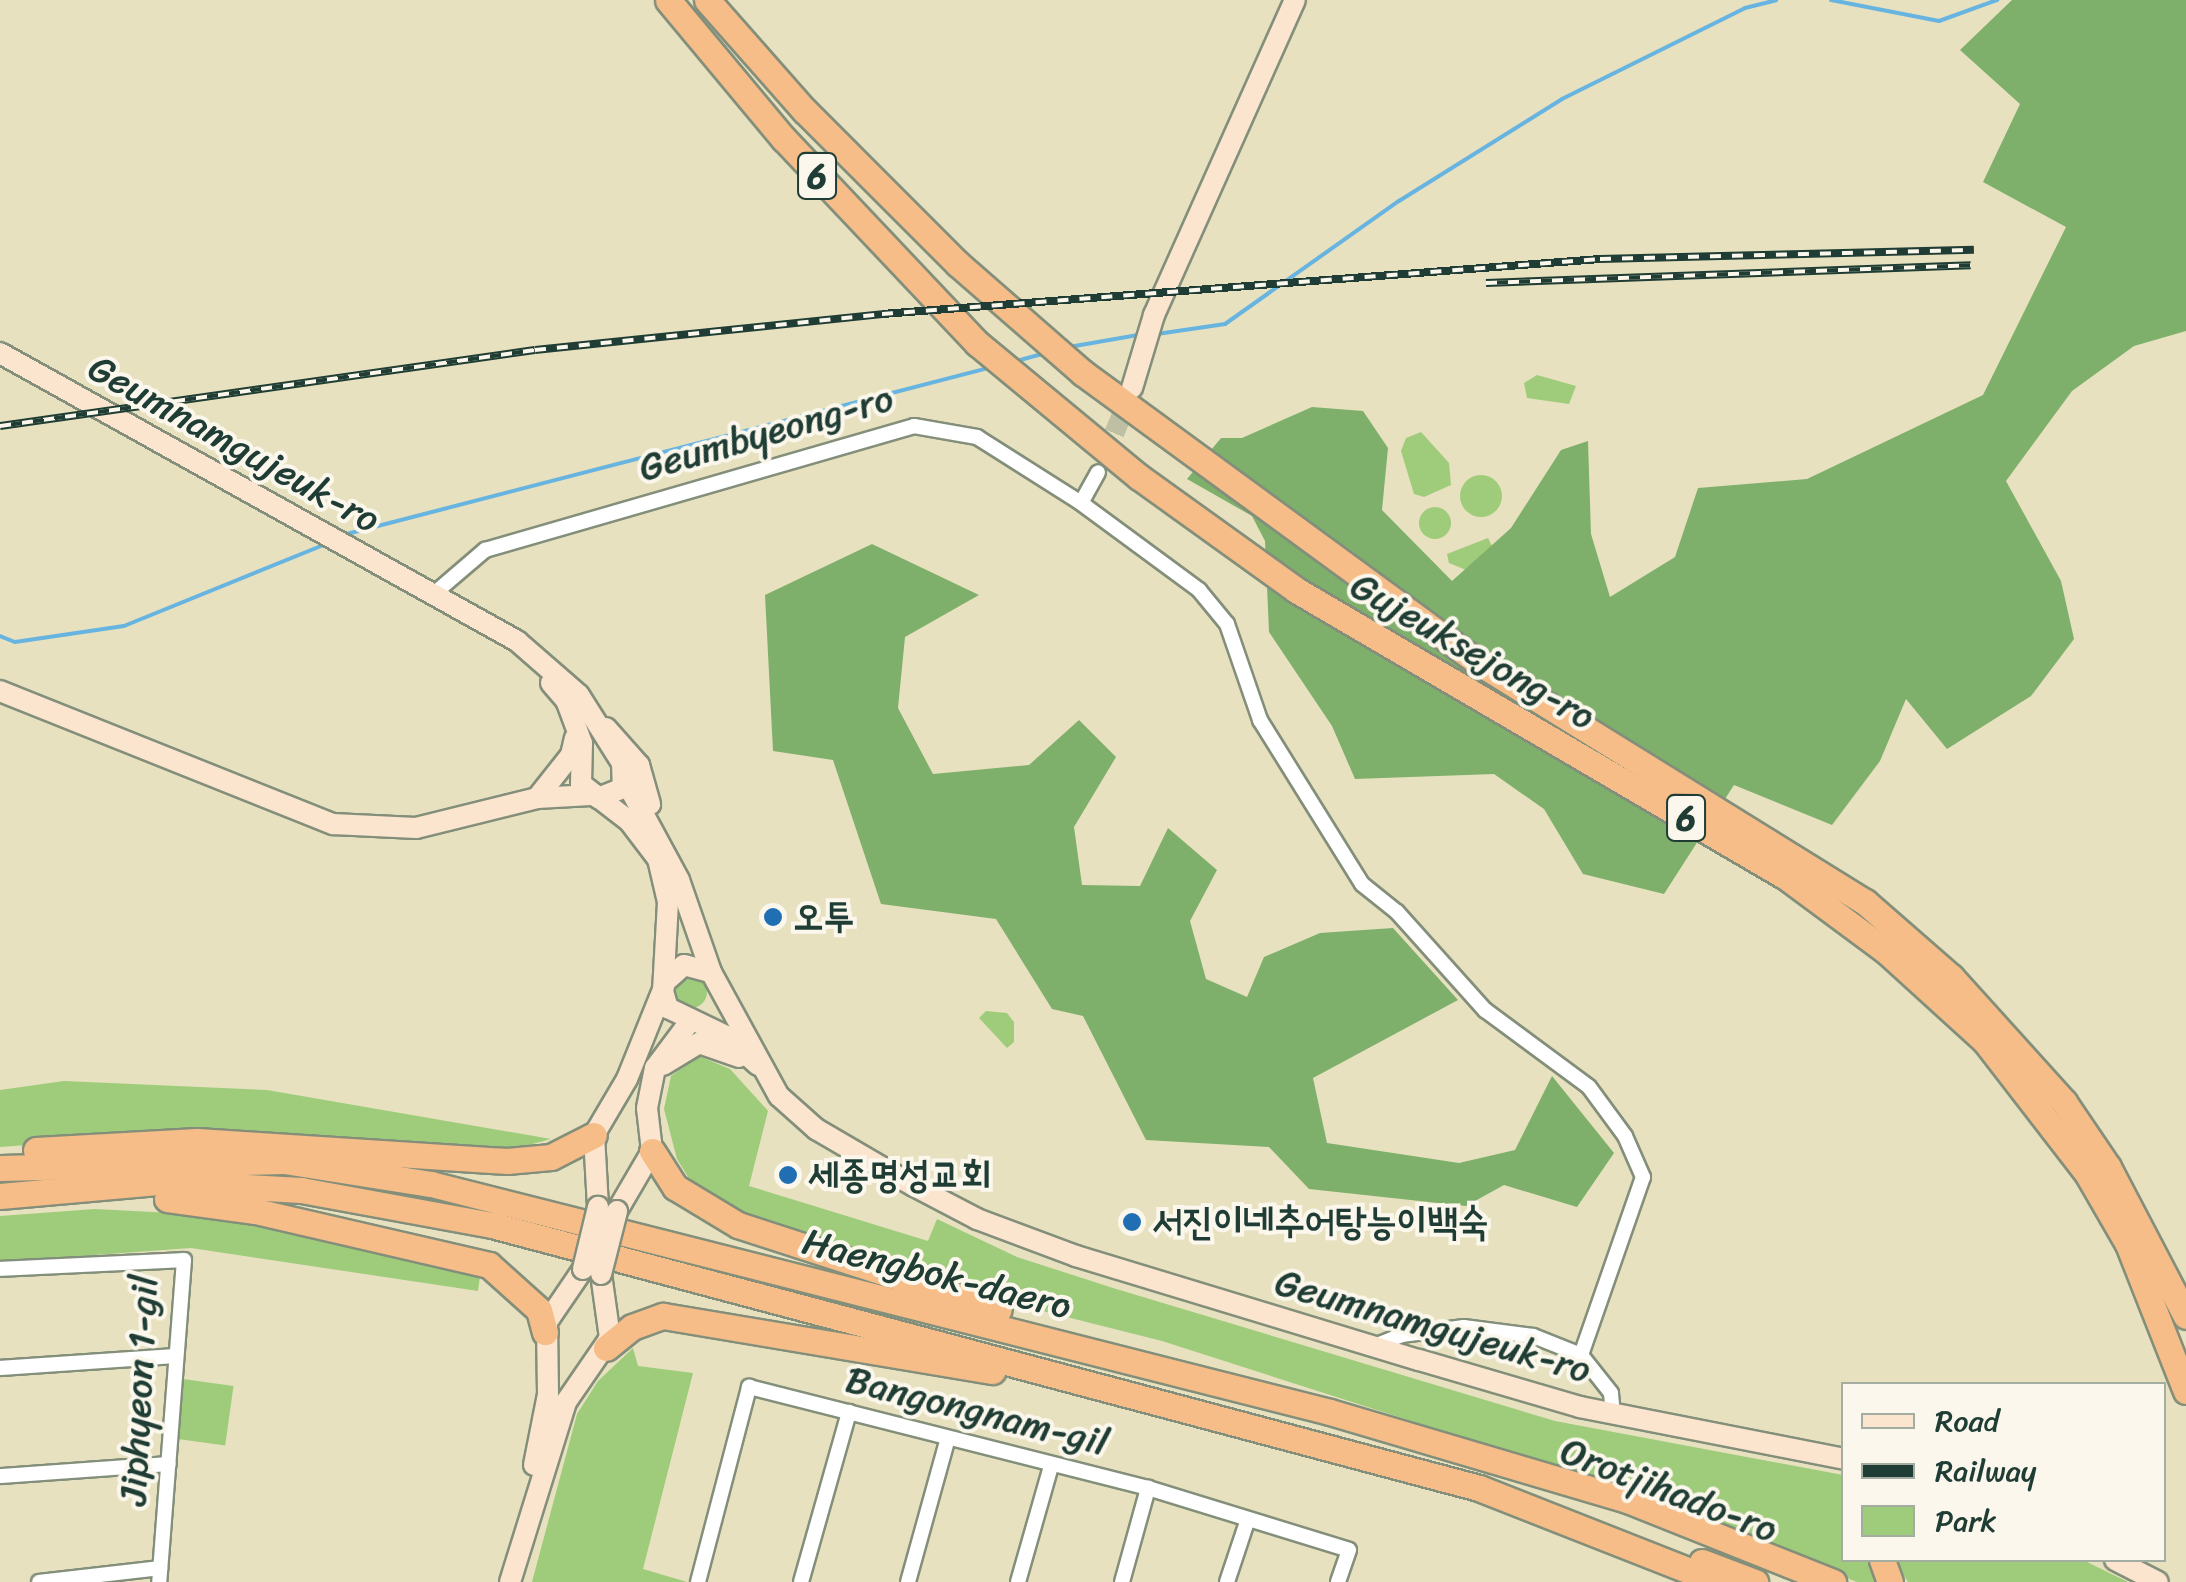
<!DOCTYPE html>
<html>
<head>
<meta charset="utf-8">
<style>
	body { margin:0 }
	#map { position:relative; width:2186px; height:1582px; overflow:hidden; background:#e7e1bf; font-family:Sriracha,"Poor Story",sans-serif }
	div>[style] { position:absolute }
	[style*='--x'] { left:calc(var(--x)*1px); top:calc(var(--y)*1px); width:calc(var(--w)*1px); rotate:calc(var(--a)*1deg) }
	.green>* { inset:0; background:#9ecc7b; transform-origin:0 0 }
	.round { border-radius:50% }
	.forest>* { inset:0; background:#7eb06b }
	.stream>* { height:4px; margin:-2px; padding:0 2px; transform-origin:2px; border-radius:2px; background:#67b4e1 }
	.secondary-tunnel>* { height:20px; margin-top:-10px; transform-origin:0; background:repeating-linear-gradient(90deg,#bfc0a3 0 20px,transparent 0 30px) }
	.roads { filter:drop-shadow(2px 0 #838f7a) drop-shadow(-2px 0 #838f7a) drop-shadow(0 2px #838f7a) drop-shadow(0 -2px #838f7a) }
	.street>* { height:14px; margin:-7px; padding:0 7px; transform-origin:7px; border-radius:7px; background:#fff }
	.secondary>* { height:20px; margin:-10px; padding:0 10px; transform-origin:10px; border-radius:10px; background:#fce5cf }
	.highway>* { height:25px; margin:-12.5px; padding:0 12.5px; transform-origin:12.5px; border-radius:12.5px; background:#f7bd88 }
	.rail>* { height:8px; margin-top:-4px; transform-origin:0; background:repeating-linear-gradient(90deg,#fbf7ec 0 11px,#1f3d34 0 22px); box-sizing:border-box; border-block:2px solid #1f3d34 }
	.bridges { filter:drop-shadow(2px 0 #838f7a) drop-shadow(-2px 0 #838f7a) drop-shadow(0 2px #838f7a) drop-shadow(0 -2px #838f7a) }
	.secondary-bridge>* { height:20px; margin:-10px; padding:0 10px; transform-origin:10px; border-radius:10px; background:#fce5cf }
	.dots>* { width:28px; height:28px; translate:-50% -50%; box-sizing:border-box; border:5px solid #fbf7ec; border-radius:50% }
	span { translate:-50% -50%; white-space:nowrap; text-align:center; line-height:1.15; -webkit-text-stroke:8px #fbf7ec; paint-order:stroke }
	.shield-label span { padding:2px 8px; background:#fbf7ec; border:2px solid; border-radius:8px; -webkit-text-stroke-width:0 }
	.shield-label { font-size:35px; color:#1f3d34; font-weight:700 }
	.street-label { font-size:38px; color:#1f3d34 }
	.poi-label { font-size:38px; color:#1f3d34; font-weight:700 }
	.left { translate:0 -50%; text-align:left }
	.legend { position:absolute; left:1841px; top:1382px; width:325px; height:180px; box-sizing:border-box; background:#fbf7ec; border:2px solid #a3ada2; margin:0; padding:12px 18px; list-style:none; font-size:30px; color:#1f3d34 }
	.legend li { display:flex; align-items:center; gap:20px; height:50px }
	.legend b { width:50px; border:2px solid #a3ada2 }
</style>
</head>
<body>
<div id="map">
	<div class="green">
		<i style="clip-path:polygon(1537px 375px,1576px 386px,1569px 404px,1527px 398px,1524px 383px)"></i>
		<i style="clip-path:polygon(1421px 432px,1449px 463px,1451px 485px,1424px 497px,1414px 494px,1401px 451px,1406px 438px)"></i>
		<i class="round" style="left:1460px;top:475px;width:42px;height:42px"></i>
		<i class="round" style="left:1419px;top:507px;width:32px;height:32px"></i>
		<i style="clip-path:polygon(1488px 538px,1494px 550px,1471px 572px,1449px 563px,1447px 554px)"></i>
		<i class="round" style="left:675px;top:976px;width:32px;height:32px"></i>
		<i style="clip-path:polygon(986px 1011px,1007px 1013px,1014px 1022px,1014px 1042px,1007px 1048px,979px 1018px)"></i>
		<i style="clip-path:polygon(699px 1056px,730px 1069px,768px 1111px,749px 1186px,928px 1241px,937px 1219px,1017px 1257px,1113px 1288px,1555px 1421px,1843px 1475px,1844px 1560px,1876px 1560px,1880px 1582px,1857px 1582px,1611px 1485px,1162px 1341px,956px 1289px,725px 1210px,693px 1185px,677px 1159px,664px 1109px,671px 1076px)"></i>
		<i style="clip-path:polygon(64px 1081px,267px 1090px,551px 1139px,499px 1153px,375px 1139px,202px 1132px,0 1147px,0 1090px)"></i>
		<i style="clip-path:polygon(95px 1209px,230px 1216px,480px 1276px,478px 1291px,191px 1248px,0 1262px,0 1216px)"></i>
		<i style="clip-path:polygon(633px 1348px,638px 1366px,693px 1373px,643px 1569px,687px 1582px,532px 1582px,577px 1414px,598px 1381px)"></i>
		<i style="left:183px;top:1379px;width:51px;height:60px;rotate:8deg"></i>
		<i style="clip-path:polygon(1894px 1560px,2083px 1560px,2128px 1582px,1908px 1582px)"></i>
	</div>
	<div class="forest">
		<i style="clip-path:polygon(2012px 0,2186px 0,2186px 331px,2134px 346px,2072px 391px,2006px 481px,2061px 581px,2074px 639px,2031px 696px,1947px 749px,1906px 699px,1880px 761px,1832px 825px,1734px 785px,1664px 894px,1583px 874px,1544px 809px,1494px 774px,1355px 779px,1332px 726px,1269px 632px,1265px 541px,1252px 516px,1187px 479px,1221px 438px,1242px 438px,1312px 407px,1363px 411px,1388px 448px,1382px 510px,1452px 581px,1511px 528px,1561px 450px,1588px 441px,1591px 534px,1610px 597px,1675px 557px,1698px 488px,1807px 479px,1983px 395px,2066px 227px,1983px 182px,2020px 104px,1960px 50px)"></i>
		<i style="clip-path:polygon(872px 544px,979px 595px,905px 637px,898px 708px,933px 774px,1029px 765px,1079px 720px,1116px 757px,1074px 827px,1082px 885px,1140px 886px,1168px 828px,1217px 870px,1190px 921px,1206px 979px,1247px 997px,1264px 957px,1320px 933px,1393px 928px,1458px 1000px,1313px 1078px,1327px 1143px,1459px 1163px,1515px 1150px,1552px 1076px,1614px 1153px,1577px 1207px,1504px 1185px,1466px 1206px,1309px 1189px,1269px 1147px,1146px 1140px,1083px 1016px,1052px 1009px,996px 919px,881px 904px,833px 760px,773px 751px,765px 595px)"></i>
	</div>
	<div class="stream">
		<i style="--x:1831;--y:0;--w:110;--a:11"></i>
		<i style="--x:1939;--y:21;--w:62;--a:-19.9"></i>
		<i style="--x:1157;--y:334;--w:69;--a:-8.4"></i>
		<i style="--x:1225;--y:324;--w:213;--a:-35.3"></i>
		<i style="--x:1399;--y:201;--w:192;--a:-32"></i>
		<i style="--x:1562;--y:99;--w:204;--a:-26.4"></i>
		<i style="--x:1745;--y:8;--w:32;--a:-14"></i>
		<i style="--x:1069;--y:347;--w:70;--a:-9.9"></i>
		<i style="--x:1016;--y:361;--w:30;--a:-15"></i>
		<i style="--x:343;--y:535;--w:670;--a:-14.51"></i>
		<i style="--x:0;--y:636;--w:16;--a:22"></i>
		<i style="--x:15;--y:642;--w:110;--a:-8.4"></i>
		<i style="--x:124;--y:626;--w:218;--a:-22.1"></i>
	</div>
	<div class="secondary-tunnel">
		<i style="--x:1103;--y:461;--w:71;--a:-67.8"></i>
	</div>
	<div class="roads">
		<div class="street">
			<i style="--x:1081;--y:503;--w:147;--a:36.4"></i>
			<i style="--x:1199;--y:590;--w:44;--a:50.5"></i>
			<i style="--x:1227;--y:624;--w:102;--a:71"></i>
			<i style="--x:1260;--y:720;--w:193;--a:58.1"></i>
			<i style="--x:1362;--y:884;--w:45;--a:38.7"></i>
			<i style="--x:1397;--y:912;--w:132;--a:48.1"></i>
			<i style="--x:1485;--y:1010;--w:129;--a:36.5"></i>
			<i style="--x:1589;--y:1087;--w:61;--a:53.7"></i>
			<i style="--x:1625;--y:1136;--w:45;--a:66.3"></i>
			<i style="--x:1643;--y:1177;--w:188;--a:109.2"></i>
			<i style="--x:1581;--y:1355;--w:52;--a:-158.4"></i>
			<i style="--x:1533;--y:1336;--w:70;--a:-172.6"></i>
			<i style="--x:1464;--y:1327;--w:63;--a:172.6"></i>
			<i style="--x:1402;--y:1335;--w:29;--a:158"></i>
			<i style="--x:436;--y:592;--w:65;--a:-40.6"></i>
			<i style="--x:485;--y:550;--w:447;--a:-16.1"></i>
			<i style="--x:914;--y:426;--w:64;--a:9.9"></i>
			<i style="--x:977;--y:437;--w:123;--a:32.4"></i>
			<i style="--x:1081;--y:503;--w:35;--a:-61"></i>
			<i style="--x:0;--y:1269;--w:184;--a:-2.8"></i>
			<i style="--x:184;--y:1260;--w:323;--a:94.4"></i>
			<i style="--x:1581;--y:1355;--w:48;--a:51.7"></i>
			<i style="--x:1611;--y:1393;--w:22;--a:85"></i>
			<i style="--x:0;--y:1368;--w:176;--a:-3.9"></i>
			<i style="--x:0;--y:1476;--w:169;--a:-4.1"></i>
			<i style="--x:39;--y:1582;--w:122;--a:-6.6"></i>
			<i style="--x:698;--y:1582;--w:202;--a:-75.3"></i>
			<i style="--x:749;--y:1387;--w:412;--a:14.2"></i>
			<i style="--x:1148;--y:1488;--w:210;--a:17.1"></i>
			<i style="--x:1349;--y:1550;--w:34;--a:109"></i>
			<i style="--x:801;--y:1582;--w:177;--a:-74.2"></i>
			<i style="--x:908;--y:1582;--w:149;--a:-74.5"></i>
			<i style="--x:1018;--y:1582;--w:121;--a:-74.1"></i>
			<i style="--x:1122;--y:1582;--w:98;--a:-74.5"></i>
			<i style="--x:1227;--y:1582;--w:66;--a:-71.6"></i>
		</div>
		<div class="secondary">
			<i style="--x:0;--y:353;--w:592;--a:29.12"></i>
			<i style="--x:517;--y:641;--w:82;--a:41.1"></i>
			<i style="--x:579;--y:695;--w:80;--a:57.7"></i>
			<i style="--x:622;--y:763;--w:25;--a:88"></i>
			<i style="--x:623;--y:788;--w:27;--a:158"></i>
			<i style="--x:1132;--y:388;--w:76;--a:-73.2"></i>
			<i style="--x:1154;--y:315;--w:345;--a:-65.9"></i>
			<i style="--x:551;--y:683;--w:23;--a:49"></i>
			<i style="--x:566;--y:700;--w:46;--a:69.6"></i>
			<i style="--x:582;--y:743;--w:41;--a:91.4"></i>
			<i style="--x:581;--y:784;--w:61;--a:37.6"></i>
			<i style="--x:629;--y:821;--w:48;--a:52.7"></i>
			<i style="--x:658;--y:859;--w:44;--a:76.9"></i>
			<i style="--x:668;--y:902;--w:89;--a:93.2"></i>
			<i style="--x:663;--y:991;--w:18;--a:74"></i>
			<i style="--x:668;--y:1008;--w:64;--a:25.8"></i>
			<i style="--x:726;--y:1036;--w:43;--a:42.2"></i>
			<i style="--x:0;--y:691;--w:359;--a:21.8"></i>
			<i style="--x:333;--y:824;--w:83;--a:2.8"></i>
			<i style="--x:416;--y:828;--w:125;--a:-13.9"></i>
			<i style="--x:537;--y:798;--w:54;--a:-3.2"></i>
			<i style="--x:606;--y:728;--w:50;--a:48.3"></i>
			<i style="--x:639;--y:765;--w:41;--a:74.2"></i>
			<i style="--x:625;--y:780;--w:114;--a:61.6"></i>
			<i style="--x:679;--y:880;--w:97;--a:70.8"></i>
			<i style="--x:711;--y:972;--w:141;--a:61.3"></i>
			<i style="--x:779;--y:1096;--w:50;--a:41.7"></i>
			<i style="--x:816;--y:1129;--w:113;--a:30.2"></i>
			<i style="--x:914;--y:1186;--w:71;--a:27.6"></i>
			<i style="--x:977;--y:1219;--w:106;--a:20.5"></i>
			<i style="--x:1076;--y:1256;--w:358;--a:16.9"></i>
			<i style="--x:1419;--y:1360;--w:168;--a:16.3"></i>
			<i style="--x:1580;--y:1407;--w:269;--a:11.1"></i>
			<i style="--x:537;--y:798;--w:55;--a:-51.7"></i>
			<i style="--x:571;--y:755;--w:17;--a:-77"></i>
			<i style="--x:665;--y:982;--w:25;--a:-42"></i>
			<i style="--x:684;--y:965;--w:28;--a:15"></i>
			<i style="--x:663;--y:1065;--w:42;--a:-31.4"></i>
			<i style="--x:699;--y:1043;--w:42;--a:19.3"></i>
			<i style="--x:598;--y:1207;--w:72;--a:-93.2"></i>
			<i style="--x:594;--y:1135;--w:65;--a:-59.5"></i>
			<i style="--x:627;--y:1079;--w:99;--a:-68.1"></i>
			<i style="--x:617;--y:1211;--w:69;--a:-59.7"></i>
			<i style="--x:652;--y:1151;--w:43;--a:-96.6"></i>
			<i style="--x:647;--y:1108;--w:41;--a:-78.7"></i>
			<i style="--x:655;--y:1068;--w:60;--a:-53.1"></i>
			<i style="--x:534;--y:1465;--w:72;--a:-78.8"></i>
			<i style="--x:548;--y:1394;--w:72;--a:-90.8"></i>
			<i style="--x:547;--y:1322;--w:64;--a:-55.8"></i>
			<i style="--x:2115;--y:1560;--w:48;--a:27.1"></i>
			<i style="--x:510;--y:1582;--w:189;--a:-72.7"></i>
			<i style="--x:566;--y:1402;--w:78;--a:-55.5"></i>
			<i style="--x:610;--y:1338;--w:65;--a:-98"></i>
		</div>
		<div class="highway">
			<i style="--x:668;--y:0;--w:181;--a:50.2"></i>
			<i style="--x:784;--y:139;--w:281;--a:46.6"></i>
			<i style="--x:977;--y:343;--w:210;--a:39.6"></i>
			<i style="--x:1139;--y:477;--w:193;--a:35.7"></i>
			<i style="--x:1296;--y:590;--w:568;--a:30.36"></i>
			<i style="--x:1786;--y:877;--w:124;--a:36.5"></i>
			<i style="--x:1886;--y:951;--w:134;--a:42.3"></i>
			<i style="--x:1985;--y:1041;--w:167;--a:52.3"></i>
			<i style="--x:2087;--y:1173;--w:82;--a:60"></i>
			<i style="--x:2128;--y:1244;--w:158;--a:68.5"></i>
			<i style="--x:707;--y:0;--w:148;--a:48.6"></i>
			<i style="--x:805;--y:111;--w:216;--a:45"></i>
			<i style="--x:958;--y:264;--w:166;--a:41.1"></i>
			<i style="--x:1083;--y:373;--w:487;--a:36.2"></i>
			<i style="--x:1476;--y:661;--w:458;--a:31.8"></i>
			<i style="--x:1865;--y:902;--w:114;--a:41.1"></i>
			<i style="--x:1951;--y:977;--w:169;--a:47.9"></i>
			<i style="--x:2064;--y:1102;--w:78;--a:55.9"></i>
			<i style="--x:2108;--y:1167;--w:168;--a:62.4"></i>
			<i style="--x:36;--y:1150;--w:161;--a:-3.2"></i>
			<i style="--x:197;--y:1141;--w:311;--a:3.7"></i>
			<i style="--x:507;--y:1161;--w:44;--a:-5.2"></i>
			<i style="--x:551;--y:1157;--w:48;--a:-27.1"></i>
			<i style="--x:652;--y:1151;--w:43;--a:57.4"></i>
			<i style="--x:675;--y:1187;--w:74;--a:31.1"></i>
			<i style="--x:738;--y:1225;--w:274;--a:18"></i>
			<i style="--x:0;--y:1168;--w:284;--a:-1.4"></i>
			<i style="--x:284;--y:1161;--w:149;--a:8.9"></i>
			<i style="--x:431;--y:1184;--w:927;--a:14.23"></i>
			<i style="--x:1330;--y:1412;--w:310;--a:16.5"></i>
			<i style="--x:1627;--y:1500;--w:222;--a:21.7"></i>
			<i style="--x:0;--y:1196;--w:158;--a:-5.1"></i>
			<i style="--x:157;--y:1182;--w:144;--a:3.2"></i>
			<i style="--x:301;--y:1190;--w:194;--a:10.4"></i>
			<i style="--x:492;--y:1225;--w:1021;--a:14.92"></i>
			<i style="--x:1479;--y:1488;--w:257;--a:21.5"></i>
			<i style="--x:167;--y:1199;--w:89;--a:7.8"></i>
			<i style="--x:255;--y:1211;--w:240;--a:13"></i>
			<i style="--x:489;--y:1265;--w:67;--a:42"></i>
			<i style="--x:539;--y:1310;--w:23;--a:75"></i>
			<i style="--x:606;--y:1348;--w:33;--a:-39"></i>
			<i style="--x:632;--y:1327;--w:33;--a:-20"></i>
			<i style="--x:663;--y:1316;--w:334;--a:9.5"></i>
			<i style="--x:1882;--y:1560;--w:23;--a:70"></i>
			<i style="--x:1702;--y:1562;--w:57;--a:20.7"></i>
		</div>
	</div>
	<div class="rail">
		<i style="--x:1486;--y:283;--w:485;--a:-2.1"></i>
		<i style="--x:0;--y:426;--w:540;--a:-8.09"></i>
		<i style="--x:535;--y:350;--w:349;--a:-5.9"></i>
		<i style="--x:882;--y:314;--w:720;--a:-4.38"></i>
		<i style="--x:1600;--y:259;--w:374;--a:-1.4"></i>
	</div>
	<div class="bridges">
		<div class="secondary-bridge">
			<i style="--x:583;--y:1269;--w:64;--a:-76.4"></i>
			<i style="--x:601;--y:1274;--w:65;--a:-75.7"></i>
		</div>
	</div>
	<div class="dots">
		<i style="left:773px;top:917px;background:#1f6fb2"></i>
		<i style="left:788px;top:1175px;background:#1f6fb2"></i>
		<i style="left:1132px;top:1222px;background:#1f6fb2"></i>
	</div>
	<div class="shield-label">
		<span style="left:817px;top:176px">6</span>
		<span style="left:1686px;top:818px">6</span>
	</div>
	<div class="street-label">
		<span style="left:766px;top:433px;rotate:-16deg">Geumbyeong-ro</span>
		<span style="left:234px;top:444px;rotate:29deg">Geumnamgujeuk-ro</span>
		<span style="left:1473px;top:651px;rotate:30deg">Gujeuksejong-ro</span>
		<span style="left:937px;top:1274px;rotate:14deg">Haengbok-daero</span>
		<span style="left:1433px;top:1326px;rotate:16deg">Geumnamgujeuk-ro</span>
		<span style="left:139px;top:1390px;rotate:-87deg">Jiphyeon 1-gil</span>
		<span style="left:977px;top:1411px;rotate:14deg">Bangongnam-gil</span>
		<span style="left:1669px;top:1490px;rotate:21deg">Orotjihado-ro</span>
	</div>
	<div class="poi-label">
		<span class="left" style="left:793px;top:917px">오투</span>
		<span class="left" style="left:808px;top:1175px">세종명성교회</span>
		<span class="left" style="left:1152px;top:1222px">서진이네추어탕능이백숙</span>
	</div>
	<ul class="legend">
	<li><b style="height:12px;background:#fce5cf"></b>Road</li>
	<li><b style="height:12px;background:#1f3d34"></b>Railway</li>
	<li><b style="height:28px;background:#9ecc7b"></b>Park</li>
	</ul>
</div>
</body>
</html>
